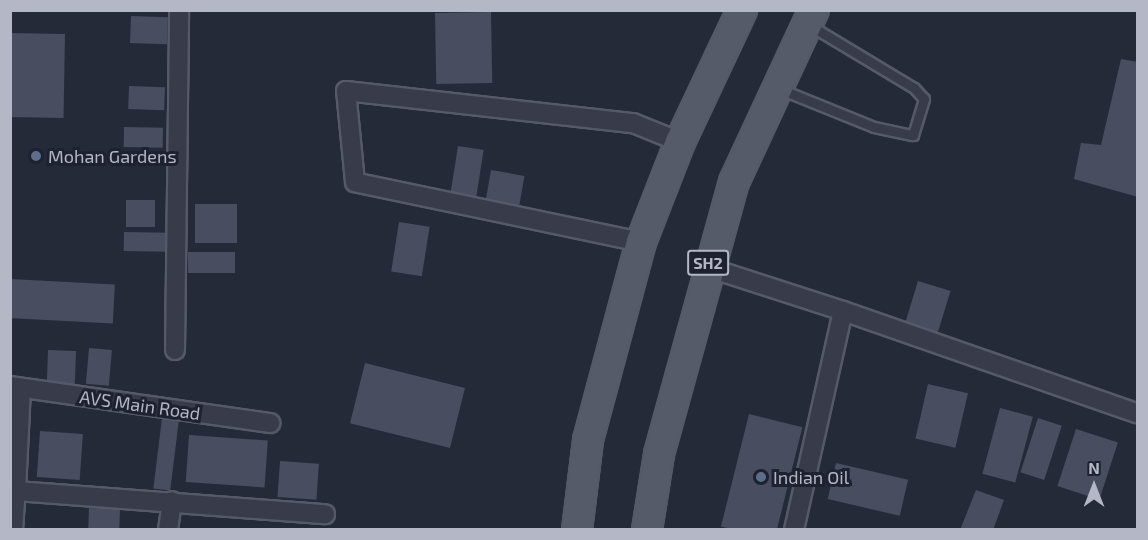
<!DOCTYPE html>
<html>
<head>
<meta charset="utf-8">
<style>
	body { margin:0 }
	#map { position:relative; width:1148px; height:540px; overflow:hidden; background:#252a39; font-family:"Exo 2",sans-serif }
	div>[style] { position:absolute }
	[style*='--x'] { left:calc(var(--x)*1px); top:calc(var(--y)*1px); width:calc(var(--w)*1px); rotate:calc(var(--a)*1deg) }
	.building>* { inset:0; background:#494d60; transform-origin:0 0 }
	.roads { filter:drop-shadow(2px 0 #565a68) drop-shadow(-2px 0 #565a68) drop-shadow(0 2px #565a68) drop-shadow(0 -2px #565a68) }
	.service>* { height:9px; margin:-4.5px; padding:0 4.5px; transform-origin:4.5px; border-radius:4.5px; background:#383c4a }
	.minor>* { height:18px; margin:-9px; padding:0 9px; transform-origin:9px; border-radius:9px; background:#383c4a }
	.primary>* { height:28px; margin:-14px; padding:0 14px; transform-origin:14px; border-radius:14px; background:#565b6a }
	.dots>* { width:16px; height:16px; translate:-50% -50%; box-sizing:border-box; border:3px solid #1e212f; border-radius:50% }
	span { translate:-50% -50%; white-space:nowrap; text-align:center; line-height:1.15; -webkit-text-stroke:6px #1e212f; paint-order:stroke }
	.shield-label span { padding:2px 4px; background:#1e212f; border:2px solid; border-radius:4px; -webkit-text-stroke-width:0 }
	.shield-label { font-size:16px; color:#b4b7c5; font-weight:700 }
	.poi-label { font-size:18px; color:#b4b7c5 }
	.left { translate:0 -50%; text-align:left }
	.street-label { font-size:18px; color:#b4b7c5 }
	.frame { position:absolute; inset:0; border:12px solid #b4b7c5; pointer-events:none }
	.north { position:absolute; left:1064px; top:456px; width:60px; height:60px; -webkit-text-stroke:4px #1e212f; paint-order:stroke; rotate:0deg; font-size:16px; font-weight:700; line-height:24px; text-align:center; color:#b4b7c5 }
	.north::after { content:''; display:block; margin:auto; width:21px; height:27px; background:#b4b7c5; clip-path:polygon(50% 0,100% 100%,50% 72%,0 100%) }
</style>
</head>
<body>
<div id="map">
	<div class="building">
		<i style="left:491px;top:12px;width:71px;height:56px;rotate:89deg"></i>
		<i style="left:131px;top:16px;width:37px;height:27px;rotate:2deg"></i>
		<i style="left:10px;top:33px;width:55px;height:84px;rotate:1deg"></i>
		<i style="clip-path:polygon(1121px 59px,1138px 62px,1138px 197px,1074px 179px,1081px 143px,1101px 145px)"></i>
		<i style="left:129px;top:86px;width:36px;height:23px;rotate:2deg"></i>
		<i style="left:124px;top:127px;width:39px;height:20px;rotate:1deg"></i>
		<i style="left:458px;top:146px;width:26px;height:58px;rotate:9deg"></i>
		<i style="left:491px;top:170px;width:34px;height:48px;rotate:10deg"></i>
		<i style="left:126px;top:200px;width:29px;height:27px"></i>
		<i style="left:195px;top:204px;width:42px;height:39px"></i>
		<i style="left:399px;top:222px;width:31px;height:50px;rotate:9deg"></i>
		<i style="left:124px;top:232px;width:43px;height:19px;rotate:1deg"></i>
		<i style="left:188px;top:252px;width:47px;height:21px"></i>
		<i style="left:10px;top:279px;width:105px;height:39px;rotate:3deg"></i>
		<i style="left:918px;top:281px;width:34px;height:61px;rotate:17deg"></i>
		<i style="left:89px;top:348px;width:23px;height:36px;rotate:5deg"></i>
		<i style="left:48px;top:350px;width:28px;height:38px;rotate:2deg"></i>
		<i style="left:365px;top:363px;width:103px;height:62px;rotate:14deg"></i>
		<i style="left:928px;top:384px;width:41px;height:56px;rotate:13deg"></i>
		<i style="left:1000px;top:408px;width:34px;height:68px;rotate:15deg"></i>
		<i style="left:749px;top:414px;width:55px;height:116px;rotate:14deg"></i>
		<i style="left:162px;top:418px;width:17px;height:71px;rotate:7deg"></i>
		<i style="left:1038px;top:418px;width:25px;height:57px;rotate:18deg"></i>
		<i style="left:1076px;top:429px;width:44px;height:60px;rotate:18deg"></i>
		<i style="left:40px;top:431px;width:43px;height:46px;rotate:4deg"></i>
		<i style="left:189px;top:435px;width:79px;height:47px;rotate:4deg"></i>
		<i style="left:280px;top:461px;width:39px;height:36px;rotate:4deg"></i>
		<i style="left:836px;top:463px;width:74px;height:37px;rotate:13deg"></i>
		<i style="clip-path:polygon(976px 490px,1004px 500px,993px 530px,960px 530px)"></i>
		<i style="left:89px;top:508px;width:31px;height:22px;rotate:2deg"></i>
	</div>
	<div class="roads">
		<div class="service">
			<i style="--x:780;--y:89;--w:101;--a:22"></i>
			<i style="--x:874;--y:127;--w:40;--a:12"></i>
			<i style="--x:913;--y:135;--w:38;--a:-73"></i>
			<i style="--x:924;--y:99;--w:15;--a:-132"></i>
			<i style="--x:914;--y:88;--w:122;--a:-149"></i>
		</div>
		<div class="minor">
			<i style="--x:641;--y:242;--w:292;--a:-168.2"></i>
			<i style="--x:355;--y:182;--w:91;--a:-95.6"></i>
			<i style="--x:346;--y:91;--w:289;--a:6.4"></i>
			<i style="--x:633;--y:123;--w:51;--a:22"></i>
			<i style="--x:707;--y:267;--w:143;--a:17.9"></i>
			<i style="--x:175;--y:350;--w:340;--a:-89.3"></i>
			<i style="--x:10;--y:386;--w:263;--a:8.1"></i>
			<i style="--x:16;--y:491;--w:103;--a:-87.2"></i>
			<i style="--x:13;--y:530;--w:39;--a:-86"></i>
			<i style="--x:16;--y:491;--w:310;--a:4.3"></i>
			<i style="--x:168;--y:530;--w:29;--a:-82"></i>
			<i style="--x:794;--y:530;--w:224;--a:-77.4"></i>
			<i style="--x:843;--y:311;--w:312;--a:19.2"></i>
		</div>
		<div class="primary">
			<i style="--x:577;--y:530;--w:91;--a:-83"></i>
			<i style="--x:588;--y:440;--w:205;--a:-75"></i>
			<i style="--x:641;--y:242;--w:107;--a:-68.7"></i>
			<i style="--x:680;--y:142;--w:146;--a:-64.8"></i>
			<i style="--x:647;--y:530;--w:77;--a:-81"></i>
			<i style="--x:659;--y:454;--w:282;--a:-74.6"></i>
			<i style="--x:734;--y:182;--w:190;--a:-65.1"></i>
		</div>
	</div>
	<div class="dots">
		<i style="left:36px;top:156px;background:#5c6f8a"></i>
		<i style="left:761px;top:477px;background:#5c6f8a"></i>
	</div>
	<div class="shield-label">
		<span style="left:708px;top:263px">SH2</span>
	</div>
	<div class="poi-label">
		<span class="left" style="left:48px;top:156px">Mohan Gardens</span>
		<span class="left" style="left:773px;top:477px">Indian Oil</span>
	</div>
	<div class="street-label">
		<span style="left:140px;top:405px;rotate:8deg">AVS Main Road</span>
	</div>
	<div class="frame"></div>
	<div class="north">N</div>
</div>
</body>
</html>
